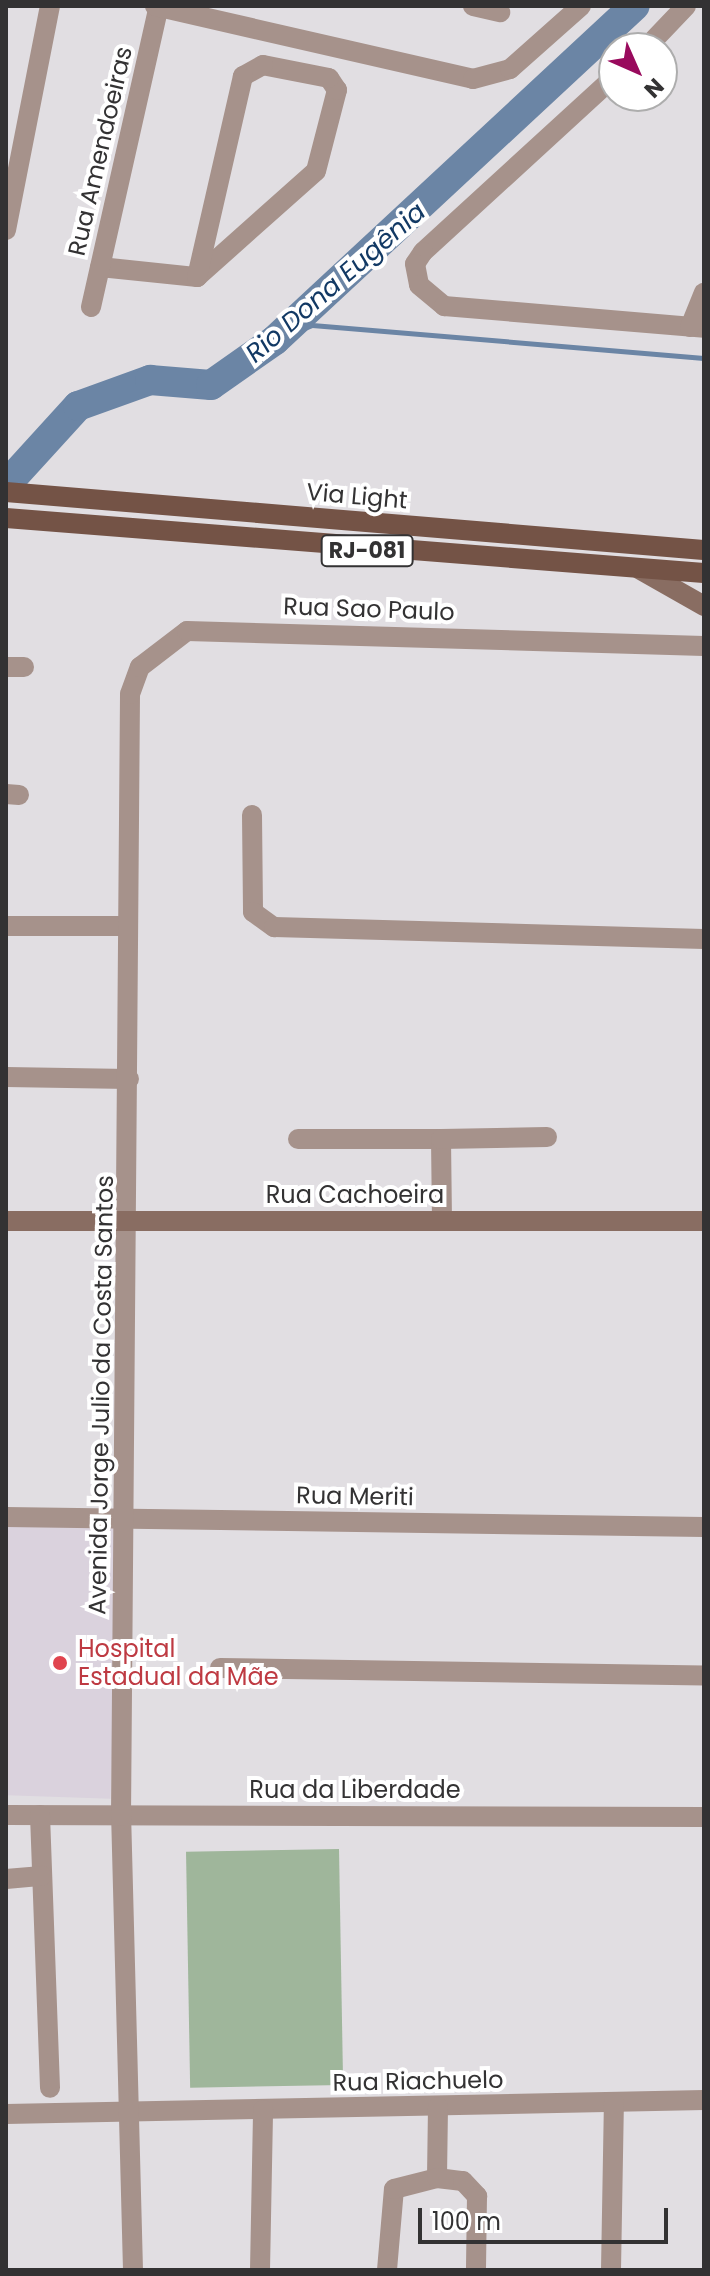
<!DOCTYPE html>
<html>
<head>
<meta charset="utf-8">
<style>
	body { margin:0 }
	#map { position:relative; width:710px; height:2276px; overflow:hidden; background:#e1dee2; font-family:Poppins,sans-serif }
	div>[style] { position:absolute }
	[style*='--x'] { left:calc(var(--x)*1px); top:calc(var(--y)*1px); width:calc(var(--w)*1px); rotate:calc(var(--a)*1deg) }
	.built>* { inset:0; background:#dad2dd; transform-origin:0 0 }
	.green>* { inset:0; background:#9fb69b; transform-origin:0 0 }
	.stream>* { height:5px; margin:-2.5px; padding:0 2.5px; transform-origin:2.5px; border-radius:2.5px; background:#6b85a5 }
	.river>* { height:30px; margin:-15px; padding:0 15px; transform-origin:15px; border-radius:15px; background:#6b85a5 }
	.minor>* { height:20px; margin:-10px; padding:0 10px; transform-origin:10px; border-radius:10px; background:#a6928b }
	.tertiary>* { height:20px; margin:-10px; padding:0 10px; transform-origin:10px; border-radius:10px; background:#a6928b }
	.secondary>* { height:20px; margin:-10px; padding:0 10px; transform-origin:10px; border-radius:10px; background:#896d62 }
	.primary>* { height:20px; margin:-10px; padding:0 10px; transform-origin:10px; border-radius:10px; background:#745346 }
	.dots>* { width:22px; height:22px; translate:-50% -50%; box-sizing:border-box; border:4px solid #fff; border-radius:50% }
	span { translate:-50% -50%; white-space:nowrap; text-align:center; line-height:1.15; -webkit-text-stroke:8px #fff; paint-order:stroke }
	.shield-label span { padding:2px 6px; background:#fff; border:2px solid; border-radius:6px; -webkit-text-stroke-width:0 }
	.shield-label { font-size:22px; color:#333233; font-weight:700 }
	.street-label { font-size:24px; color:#333233 }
	.health-label { font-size:24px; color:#be3a42 }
	.left { translate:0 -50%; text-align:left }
	.water-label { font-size:26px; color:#123964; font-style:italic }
	.frame { position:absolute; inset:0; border:8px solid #333233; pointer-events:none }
	.north { position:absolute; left:598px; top:32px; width:80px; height:80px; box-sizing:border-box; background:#fff; border:2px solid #adadad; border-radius:50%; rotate:135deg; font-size:22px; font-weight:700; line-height:32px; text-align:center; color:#333233 }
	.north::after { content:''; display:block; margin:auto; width:28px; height:36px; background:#990a5d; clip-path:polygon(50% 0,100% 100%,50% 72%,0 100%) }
	.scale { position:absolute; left:418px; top:2208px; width:250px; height:36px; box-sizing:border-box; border:4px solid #333233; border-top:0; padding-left:10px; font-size:24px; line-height:28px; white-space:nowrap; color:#333233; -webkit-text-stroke:6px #fff; paint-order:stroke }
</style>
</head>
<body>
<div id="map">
	<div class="built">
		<i style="left:120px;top:1528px;width:271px;height:114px;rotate:92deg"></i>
	</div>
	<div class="green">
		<i style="left:339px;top:1849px;width:236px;height:153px;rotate:89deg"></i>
	</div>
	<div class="stream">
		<i style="--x:275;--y:340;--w:40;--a:-22"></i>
		<i style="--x:312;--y:325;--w:393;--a:4.8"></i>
	</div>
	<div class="river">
		<i style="--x:6;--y:485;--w:107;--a:-47.7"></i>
		<i style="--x:78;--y:406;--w:77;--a:-19.9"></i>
		<i style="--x:150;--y:380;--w:61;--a:4.7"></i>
		<i style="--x:211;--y:385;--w:78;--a:-35.1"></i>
		<i style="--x:275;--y:340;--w:491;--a:-42.9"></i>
	</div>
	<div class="minor">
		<i style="--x:473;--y:6;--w:28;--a:13"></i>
		<i style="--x:646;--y:48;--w:58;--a:-46.4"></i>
		<i style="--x:614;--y:77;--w:259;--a:137.5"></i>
		<i style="--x:423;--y:252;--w:14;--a:124"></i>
		<i style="--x:415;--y:264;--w:21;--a:79"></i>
		<i style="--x:419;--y:285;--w:33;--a:40"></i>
		<i style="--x:444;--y:306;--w:261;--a:4.8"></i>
		<i style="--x:6;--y:230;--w:228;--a:-78.9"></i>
		<i style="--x:100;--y:267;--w:98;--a:5.9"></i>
		<i style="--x:197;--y:277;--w:159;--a:-41.7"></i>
		<i style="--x:316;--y:171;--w:84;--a:-75.5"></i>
		<i style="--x:337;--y:90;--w:14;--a:-124"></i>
		<i style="--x:329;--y:78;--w:67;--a:-168.9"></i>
		<i style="--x:263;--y:65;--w:23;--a:151"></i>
		<i style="--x:243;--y:76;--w:206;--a:102.9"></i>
		<i style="--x:91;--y:307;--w:309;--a:-77.3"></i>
		<i style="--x:690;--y:327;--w:37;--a:-68"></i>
		<i style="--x:6;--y:667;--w:18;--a:0"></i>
		<i style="--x:6;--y:794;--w:13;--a:4"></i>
		<i style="--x:252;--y:815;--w:97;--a:89.4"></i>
		<i style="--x:253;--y:912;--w:26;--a:36"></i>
		<i style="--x:274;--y:927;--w:430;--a:1.6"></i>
		<i style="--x:6;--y:926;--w:121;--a:0"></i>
		<i style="--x:6;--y:1077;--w:123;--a:0.9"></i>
		<i style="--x:298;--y:1139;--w:143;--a:0"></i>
		<i style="--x:441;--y:1139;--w:82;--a:89.3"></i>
		<i style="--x:441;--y:1139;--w:106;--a:-1.1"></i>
		<i style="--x:6;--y:1517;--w:698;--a:0.82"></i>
		<i style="--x:220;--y:1668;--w:484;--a:0.9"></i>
		<i style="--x:6;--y:1815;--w:698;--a:0.16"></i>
		<i style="--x:40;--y:1815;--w:273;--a:87.9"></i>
		<i style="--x:6;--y:1879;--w:36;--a:-5"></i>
		<i style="--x:6;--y:2114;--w:698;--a:-1.15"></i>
		<i style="--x:437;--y:2178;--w:71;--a:-89.2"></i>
		<i style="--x:133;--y:2270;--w:454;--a:-91.5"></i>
		<i style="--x:121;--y:1816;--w:1122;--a:-89.54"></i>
		<i style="--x:130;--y:694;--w:29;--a:-70"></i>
		<i style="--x:140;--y:667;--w:59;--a:-37.5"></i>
		<i style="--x:187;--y:631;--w:517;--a:1.66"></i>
		<i style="--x:260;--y:2270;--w:160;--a:-88.9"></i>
		<i style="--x:387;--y:2270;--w:81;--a:-85.1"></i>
		<i style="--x:394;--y:2189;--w:44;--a:-14.3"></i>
		<i style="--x:437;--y:2178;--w:26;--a:7"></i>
		<i style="--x:463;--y:2181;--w:21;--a:47"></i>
		<i style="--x:477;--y:2196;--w:74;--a:90.8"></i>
		<i style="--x:611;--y:2270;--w:167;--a:-89"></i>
	</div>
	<div class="tertiary">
		<i style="--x:155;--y:6;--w:326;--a:12.9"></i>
		<i style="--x:473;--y:79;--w:38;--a:-15"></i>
		<i style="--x:510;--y:69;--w:95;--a:-41.6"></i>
	</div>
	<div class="secondary">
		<i style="--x:639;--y:569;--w:75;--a:29.6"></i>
		<i style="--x:6;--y:1221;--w:698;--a:0"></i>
	</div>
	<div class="primary">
		<i style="--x:6;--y:492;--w:700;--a:4.75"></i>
		<i style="--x:6;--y:518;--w:700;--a:4.51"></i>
	</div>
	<div class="dots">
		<i style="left:60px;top:1663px;background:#e0444e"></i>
	</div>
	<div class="shield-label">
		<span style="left:367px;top:551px">RJ-081</span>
	</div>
	<div class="street-label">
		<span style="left:100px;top:151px;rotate:-77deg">Rua Amendoeiras</span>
		<span style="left:357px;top:496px;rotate:5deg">Via Light</span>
		<span style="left:369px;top:609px;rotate:2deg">Rua Sao Paulo</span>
		<span style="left:355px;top:1195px">Rua Cachoeira</span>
		<span style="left:101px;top:1395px;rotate:-89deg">Avenida Jorge Julio da Costa Santos</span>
		<span style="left:355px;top:1496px;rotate:1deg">Rua Meriti</span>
		<span style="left:355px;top:1790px">Rua da Liberdade</span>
		<span style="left:418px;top:2081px;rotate:-1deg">Rua Riachuelo</span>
	</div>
	<div class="health-label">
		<span class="left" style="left:78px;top:1663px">Hospital<br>Estadual da Mãe</span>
	</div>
	<div class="water-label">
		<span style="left:336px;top:283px;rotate:-41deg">Rio Dona Eugênia</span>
	</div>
	<div class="frame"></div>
	<div class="north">N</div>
	<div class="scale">100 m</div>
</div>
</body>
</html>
